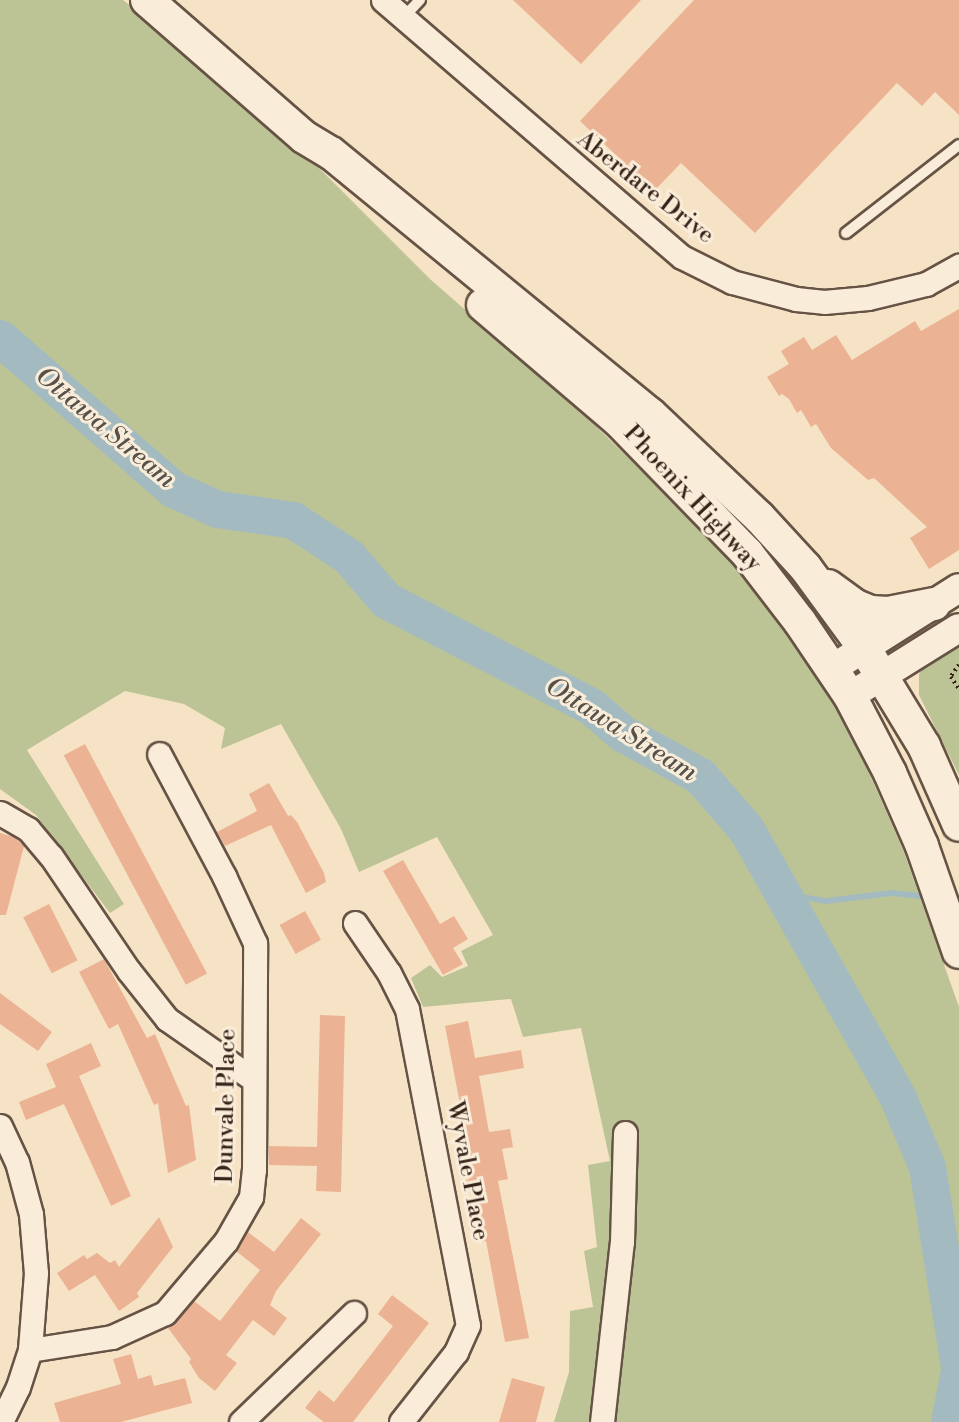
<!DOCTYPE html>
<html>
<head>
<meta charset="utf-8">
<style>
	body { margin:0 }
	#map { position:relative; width:959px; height:1422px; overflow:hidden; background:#f6e3c5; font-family:"Libre Bodoni",serif }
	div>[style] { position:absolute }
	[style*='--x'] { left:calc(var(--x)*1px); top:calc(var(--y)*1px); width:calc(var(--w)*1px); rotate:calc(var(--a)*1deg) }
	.green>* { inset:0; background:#bcc495 }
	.stream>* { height:6px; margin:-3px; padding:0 3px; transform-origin:3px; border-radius:3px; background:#a3bbc0 }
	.river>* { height:37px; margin:-18.5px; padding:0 18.5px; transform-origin:18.5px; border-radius:18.5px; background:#a3bbc0 }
	.building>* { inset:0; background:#ebb393; transform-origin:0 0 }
	.path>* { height:3.5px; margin-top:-1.75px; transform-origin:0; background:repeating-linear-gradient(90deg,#37231a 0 2px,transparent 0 5.5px) }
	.roads { filter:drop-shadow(2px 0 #675345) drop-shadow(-2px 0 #675345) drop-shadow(0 2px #675345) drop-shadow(0 -2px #675345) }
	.service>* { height:10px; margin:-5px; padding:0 5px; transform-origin:5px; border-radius:5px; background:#f9edd9 }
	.minor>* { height:23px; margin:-11.5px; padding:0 11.5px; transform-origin:11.5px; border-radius:11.5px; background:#f9edd9 }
	.tertiary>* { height:28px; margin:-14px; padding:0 14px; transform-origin:14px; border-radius:14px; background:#f9edd9 }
	.secondary>* { height:32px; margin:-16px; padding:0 16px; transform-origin:16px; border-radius:16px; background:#f9edd9 }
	span { translate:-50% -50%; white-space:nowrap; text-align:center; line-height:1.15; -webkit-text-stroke:6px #f9edd9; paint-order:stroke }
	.street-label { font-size:24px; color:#37231a }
	.water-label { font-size:26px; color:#57514c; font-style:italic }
</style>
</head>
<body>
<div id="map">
	<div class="green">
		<i style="clip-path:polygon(0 0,123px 0,268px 117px,431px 280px,570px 401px,737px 564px,841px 709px,904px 852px,959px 1007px,959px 1422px,554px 1422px,569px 1372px,570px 1311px,593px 1307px,584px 1251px,597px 1247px,588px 1165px,610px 1161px,581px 1028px,523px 1037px,511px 999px,423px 1007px,411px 978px,430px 965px,442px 977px,468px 966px,461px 951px,493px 935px,437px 837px,359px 872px,341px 829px,281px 724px,221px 749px,225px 728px,184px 704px,125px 691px,27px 750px,124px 904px,110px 913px,36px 815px,0 789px)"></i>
		<i style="clip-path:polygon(959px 639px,959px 775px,919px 695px,919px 674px,933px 654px)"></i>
	</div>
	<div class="stream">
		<i style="--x:784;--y:894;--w:43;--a:9.5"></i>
		<i style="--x:826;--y:901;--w:66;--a:-6.9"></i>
		<i style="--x:892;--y:893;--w:29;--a:6"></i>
	</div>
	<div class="river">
		<i style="--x:0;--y:338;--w:230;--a:41.1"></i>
		<i style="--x:173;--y:489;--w:48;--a:24.4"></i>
		<i style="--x:217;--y:509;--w:77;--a:8.2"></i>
		<i style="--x:293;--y:520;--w:66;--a:33.2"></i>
		<i style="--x:348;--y:556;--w:58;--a:49.2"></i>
		<i style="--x:386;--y:600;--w:232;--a:27.4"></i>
		<i style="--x:592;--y:707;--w:40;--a:41"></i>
		<i style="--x:622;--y:733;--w:89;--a:28.9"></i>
		<i style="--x:700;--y:776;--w:70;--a:49"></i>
		<i style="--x:746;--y:829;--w:309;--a:60.5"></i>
		<i style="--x:898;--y:1098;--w:75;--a:67.2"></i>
		<i style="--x:927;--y:1167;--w:203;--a:80.9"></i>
		<i style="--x:949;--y:1422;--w:53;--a:-79.1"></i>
	</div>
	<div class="building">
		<i style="clip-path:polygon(513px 0,641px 0,581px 64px)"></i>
		<i style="clip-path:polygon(694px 0,959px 0,959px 115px,935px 92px,922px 106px,897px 83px,755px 233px,681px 163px,654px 191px,580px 121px)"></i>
		<i style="clip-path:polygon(959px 309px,959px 550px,929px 569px,910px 538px,927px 527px,874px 478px,868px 480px,831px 448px,816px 424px,811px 427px,801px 410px,797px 413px,789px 399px,782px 394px,779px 396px,767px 377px,789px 364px,781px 351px,804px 337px,812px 350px,836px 335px,852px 360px,915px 321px,921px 331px)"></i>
		<i style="left:85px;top:744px;width:260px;height:24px;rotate:62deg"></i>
		<i style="clip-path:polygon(269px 783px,288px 816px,291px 815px,297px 822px,324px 873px,326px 882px,306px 893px,271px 825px,225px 846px,217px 832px,257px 811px,249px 794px)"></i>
		<i style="clip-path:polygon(0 833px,14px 837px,24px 846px,6px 915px,0 915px)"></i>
		<i style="clip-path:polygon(403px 860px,440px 924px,454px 916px,468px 939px,453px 948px,463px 964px,443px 975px,383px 871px)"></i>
		<i style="left:49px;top:904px;width:63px;height:29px;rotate:63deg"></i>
		<i style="left:305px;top:911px;width:33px;height:29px;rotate:61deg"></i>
		<i style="clip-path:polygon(104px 959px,147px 1038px,155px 1034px,186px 1106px,189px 1105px,196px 1160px,168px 1173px,158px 1103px,154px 1105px,118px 1024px,109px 1029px,79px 972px)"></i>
		<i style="clip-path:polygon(0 993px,52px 1032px,38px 1051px,0 1024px)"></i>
		<i style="clip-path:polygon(320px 1015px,345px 1016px,341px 1192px,316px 1191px,317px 1166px,269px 1165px,269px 1146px,317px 1147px)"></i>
		<i style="clip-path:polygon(468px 1021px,475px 1058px,521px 1050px,524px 1068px,479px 1076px,489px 1132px,510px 1129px,513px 1147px,502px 1149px,508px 1179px,498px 1181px,529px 1338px,505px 1342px,486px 1241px,482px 1242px,476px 1185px,466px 1187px,461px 1161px,469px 1159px,467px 1140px,445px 1026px)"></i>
		<i style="clip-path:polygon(91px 1043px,101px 1066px,79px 1076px,131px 1196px,111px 1206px,64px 1104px,26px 1120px,19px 1102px,56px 1087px,46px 1064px)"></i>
		<i style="clip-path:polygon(159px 1217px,173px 1247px,137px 1293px,139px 1297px,119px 1311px,95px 1275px,69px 1291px,57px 1273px,84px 1255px,87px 1259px,97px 1253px,110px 1263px,115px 1260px,119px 1267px)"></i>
		<i style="clip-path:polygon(301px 1218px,321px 1234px,276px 1291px,270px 1305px,287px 1318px,274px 1336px,253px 1320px,226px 1355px,237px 1363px,215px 1391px,199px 1378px,189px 1362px,191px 1359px,168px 1328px,194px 1301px,220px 1321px,260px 1270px,236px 1251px,248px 1232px,274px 1252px)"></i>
		<i style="clip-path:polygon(392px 1295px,429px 1323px,353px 1422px,324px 1422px,305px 1408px,319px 1390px,334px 1402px,363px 1365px,393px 1326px,378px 1314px)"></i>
		<i style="clip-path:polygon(131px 1354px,138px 1379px,151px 1375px,154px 1386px,185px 1378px,192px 1403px,121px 1422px,60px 1422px,54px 1403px,121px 1384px,113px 1359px)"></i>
		<i style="clip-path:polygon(512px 1378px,545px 1387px,536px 1422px,499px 1422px)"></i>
	</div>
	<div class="path">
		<i style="--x:959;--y:665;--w:14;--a:124"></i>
		<i style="--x:951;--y:677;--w:14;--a:56"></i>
	</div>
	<div class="roads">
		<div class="service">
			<i style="--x:403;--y:18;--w:25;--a:-47"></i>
			<i style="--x:846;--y:233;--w:143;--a:-37.9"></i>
		</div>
		<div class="minor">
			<i style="--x:383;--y:0;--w:394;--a:40.7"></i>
			<i style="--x:682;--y:257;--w:56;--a:26.6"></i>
			<i style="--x:732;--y:282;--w:66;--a:14.9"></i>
			<i style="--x:796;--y:299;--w:28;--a:6"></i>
			<i style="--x:824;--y:302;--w:44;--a:-5.2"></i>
			<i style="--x:868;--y:298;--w:60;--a:-13.6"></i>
			<i style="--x:926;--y:284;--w:38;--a:-29"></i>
			<i style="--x:0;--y:813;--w:32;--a:30"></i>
			<i style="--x:28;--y:829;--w:35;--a:50"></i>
			<i style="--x:51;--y:856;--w:139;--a:55.9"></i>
			<i style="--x:129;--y:971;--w:61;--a:51.6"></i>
			<i style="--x:167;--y:1019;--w:105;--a:34.9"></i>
			<i style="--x:355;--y:923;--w:60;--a:55.8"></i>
			<i style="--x:389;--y:973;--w:40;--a:63.4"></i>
			<i style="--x:407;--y:1009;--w:322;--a:79.1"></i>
			<i style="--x:468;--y:1325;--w:30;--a:114"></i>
			<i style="--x:456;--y:1352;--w:89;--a:128.2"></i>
			<i style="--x:0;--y:1126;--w:40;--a:65"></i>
			<i style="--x:17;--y:1162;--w:54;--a:74.9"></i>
			<i style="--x:31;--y:1214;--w:59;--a:85.2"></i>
			<i style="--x:36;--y:1273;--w:77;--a:94.5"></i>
			<i style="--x:30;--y:1350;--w:39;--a:108"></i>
			<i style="--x:18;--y:1387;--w:39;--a:116"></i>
			<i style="--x:30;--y:1350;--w:83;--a:-9"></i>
			<i style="--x:112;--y:1337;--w:58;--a:-24.4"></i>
			<i style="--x:165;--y:1313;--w:94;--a:-49.7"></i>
			<i style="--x:226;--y:1241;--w:51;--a:-60.4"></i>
			<i style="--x:251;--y:1197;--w:27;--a:-84"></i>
			<i style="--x:254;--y:1170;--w:227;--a:-89.7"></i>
			<i style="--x:255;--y:943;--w:74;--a:-114.8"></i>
			<i style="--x:224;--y:876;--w:138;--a:-118"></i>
			<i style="--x:241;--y:1422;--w:157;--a:-44"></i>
			<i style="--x:602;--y:1422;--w:181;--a:-83.7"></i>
			<i style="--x:622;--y:1242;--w:109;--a:-88.4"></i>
		</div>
		<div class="tertiary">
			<i style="--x:833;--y:668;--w:149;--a:-32.4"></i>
			<i style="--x:850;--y:696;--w:128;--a:-32"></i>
		</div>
		<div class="secondary">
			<i style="--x:147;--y:0;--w:208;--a:41.1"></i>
			<i style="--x:304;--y:137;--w:31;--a:31"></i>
			<i style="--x:331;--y:153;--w:412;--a:39.3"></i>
			<i style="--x:650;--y:414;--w:150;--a:43.4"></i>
			<i style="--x:759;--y:517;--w:68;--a:47.4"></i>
			<i style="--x:805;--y:567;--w:102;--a:53.8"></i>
			<i style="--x:865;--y:649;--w:114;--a:58.7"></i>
			<i style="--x:924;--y:746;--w:86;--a:66.1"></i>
			<i style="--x:483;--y:305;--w:179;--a:40.5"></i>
			<i style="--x:619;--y:421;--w:184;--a:45.9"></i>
			<i style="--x:747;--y:553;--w:87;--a:52.5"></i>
			<i style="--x:800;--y:622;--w:89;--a:56"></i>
			<i style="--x:850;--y:696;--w:87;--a:62.5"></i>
			<i style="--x:890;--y:773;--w:80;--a:66.3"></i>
			<i style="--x:922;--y:846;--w:112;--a:70.8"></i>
			<i style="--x:828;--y:586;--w:34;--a:36"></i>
			<i style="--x:856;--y:606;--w:16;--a:22"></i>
			<i style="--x:871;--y:612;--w:17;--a:3"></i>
			<i style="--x:888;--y:613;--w:47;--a:-11.1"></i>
		</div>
	</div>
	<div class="street-label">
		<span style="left:645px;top:188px;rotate:38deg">Aberdare Drive</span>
		<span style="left:692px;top:499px;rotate:47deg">Phoenix Highway</span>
		<span style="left:227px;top:1106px;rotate:-89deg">Dunvale Place</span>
		<span style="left:467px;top:1171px;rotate:79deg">Wyvale Place</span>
	</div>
	<div class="water-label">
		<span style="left:105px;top:428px;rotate:40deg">Ottawa Stream</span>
		<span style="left:621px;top:730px;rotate:32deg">Ottawa Stream</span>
	</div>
</div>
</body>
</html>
